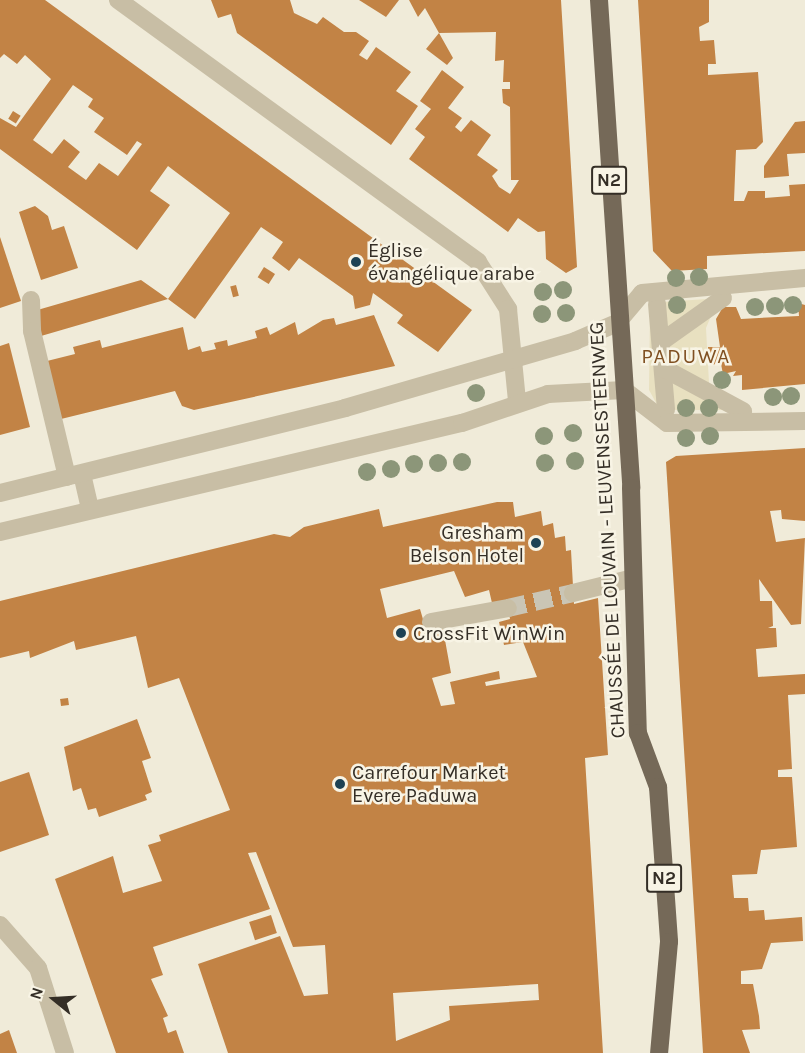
<!DOCTYPE html>
<html>
<head>
<meta charset="utf-8">
<style>
	body { margin:0 }
	#map { position:relative; width:805px; height:1053px; overflow:hidden; background:#f0ebd9; font-family:Karla,sans-serif }
	div>[style] { position:absolute }
	[style*='--x'] { left:calc(var(--x)*1px); top:calc(var(--y)*1px); width:calc(var(--w)*1px); rotate:calc(var(--a)*1deg) }
	.plaza>* { inset:0; background:#e8e0c0 }
	.building>* { inset:0; background:#c28345; transform-origin:0 0 }
	.minor-tunnel>* { height:18px; margin-top:-9px; transform-origin:0; background:repeating-linear-gradient(90deg,#cac5b5 0 18px,transparent 0 27px) }
	.minor>* { height:18px; margin:-9px; padding:0 9px; transform-origin:9px; border-radius:9px; background:#c8bea5 }
	.major>* { height:18px; margin:-9px; padding:0 9px; transform-origin:9px; border-radius:9px; background:#756958 }
	.trees>* { width:18px; height:18px; margin:-9px; border-radius:50%; background:#8c9679 }
	.dots>* { width:16px; height:16px; translate:-50% -50%; box-sizing:border-box; border:3px solid #f8f4e5; border-radius:50% }
	span { translate:-50% -50%; white-space:nowrap; text-align:center; line-height:1.15; -webkit-text-stroke:5px #f8f4e5; paint-order:stroke }
	.shield-label span { padding:2px 4px; background:#f8f4e5; border:2px solid; border-radius:4px; -webkit-text-stroke-width:0 }
	.shield-label { font-size:18px; color:#342e26; font-weight:700 }
	.poi-label { font-size:20px; color:#342e26 }
	.left { translate:0 -50%; text-align:left }
	.right { translate:-100% -50%; text-align:right }
	.street-label { font-size:20px; color:#342e26 }
	.neighbourhood-label { font-size:21px; color:#805022; letter-spacing:1.5px }
	.north { position:absolute; left:24px; top:969px; width:60px; height:60px; -webkit-text-stroke:4px #f8f4e5; paint-order:stroke; rotate:288deg; font-size:16px; font-weight:700; line-height:24px; text-align:center; color:#342e26 }
	.north::after { content:''; display:block; margin:auto; width:21px; height:27px; background:#342e26; clip-path:polygon(50% 0,100% 100%,50% 72%,0 100%) }
</style>
</head>
<body>
<div id="map">
	<div class="plaza">
		<i style="clip-path:polygon(707px 299px,717px 302px,706px 328px,709px 383px,725px 410px,660px 410px,649px 390px,650px 311px,662px 302px)"></i>
	</div>
	<div class="building">
		<i style="clip-path:polygon(evenodd,0 0,45px 0,472px 310px,438px 352px,397px 323px,403px 315px,373px 293px,370px 305px,355px 309px,353px 296px,299px 258px,289px 271px,272px 258px,283px 242px,261px 227px,195px 319px,168px 299px,41px 336px,34px 311px,141px 280px,168px 299px,230px 213px,168px 166px,150px 191px,170px 205px,137px 250px,0 149px,0 118px,16px 127px,51px 79px,25px 55px,17px 64px,4px 54px,0 58px,0 0,73px 85px,93px 99px,88px 107px,104px 118px,94px 132px,127px 155px,137px 141px,142px 144px,118px 176px,99px 163px,86px 180px,68px 167px,80px 152px,64px 139px,52px 154px,33px 140px,73px 85px)"></i>
		<i style="clip-path:polygon(211px 0,290px 0,294px 13px,317px 24px,323px 17px,344px 32px,356px 32px,369px 41px,359px 55px,367px 60px,376px 47px,411px 72px,396px 91px,418px 106px,391px 145px,237px 33px,231px 14px,218px 18px)"></i>
		<i style="clip-path:polygon(359px 0,399px 0,386px 17px)"></i>
		<i style="clip-path:polygon(409px 0,561px 0,577px 267px,566px 273px,546px 259px,545px 231px,538px 232px,518px 218px,508px 232px,409px 159px,425px 137px,415px 129px,431px 109px,420px 101px,442px 70px,464px 87px,448px 108px,462px 118px,455px 127px,461px 132px,471px 120px,491px 135px,477px 155px,498px 170px,492px 176px,499px 187px,510px 194px,519px 180px,511px 180px,510px 107px,503px 103px,502px 89px,510px 89px,510px 82px,503px 82px,504px 60px,495px 61px,496px 32px,439px 33px,453px 58px,447px 65px,426px 49px,439px 33px,425px 8px,418px 17px)"></i>
		<i style="clip-path:polygon(638px 0,709px 0,709px 22px,699px 27px,700px 41px,714px 40px,716px 64px,708px 64px,708px 75px,758px 72px,763px 142px,756px 149px,736px 150px,734px 201px,744px 201px,748px 191px,765px 191px,765px 198px,790px 196px,789px 185px,805px 184px,805px 251px,707px 256px,707px 269px,672px 271px,653px 251px)"></i>
		<i style="left:13px;top:111px;width:9px;height:9px;rotate:32deg"></i>
		<i style="clip-path:polygon(805px 121px,805px 153px,787px 154px,789px 176px,764px 178px,764px 166px,795px 122px)"></i>
		<i style="clip-path:polygon(35px 206px,48px 216px,52px 230px,64px 226px,78px 268px,41px 280px,19px 212px)"></i>
		<i style="clip-path:polygon(0 237px,21px 301px,0 308px)"></i>
		<i style="left:264px;top:267px;width:13px;height:12px;rotate:32deg"></i>
		<i style="left:236px;top:285px;width:11px;height:6px;rotate:75deg"></i>
		<i style="clip-path:polygon(798px 303px,805px 305px,805px 384px,742px 390px,742px 375px,733px 376px,736px 371px,723px 374px,721px 364px,708px 365px,708px 347px,720px 347px,716px 319px,723px 307px,736px 307px,741px 319px,759px 318px,799px 316px)"></i>
		<i style="clip-path:polygon(374px 315px,395px 366px,194px 410px,182px 406px,175px 391px,61px 419px,47px 361px,75px 354px,73px 347px,100px 340px,102px 348px,183px 327px,188px 350px,200px 346px,202px 352px,216px 349px,214px 343px,227px 340px,228px 346px,257px 338px,255px 331px,267px 327px,270px 335px,295px 322px,298px 335px,323px 320px,334px 318px,336px 325px)"></i>
		<i style="clip-path:polygon(9px 343px,30px 427px,0 435px,0 346px)"></i>
		<i style="clip-path:polygon(805px 448px,805px 521px,782px 519px,781px 510px,770px 511px,776px 542px,805px 538px,801px 624px,791px 625px,759px 579px,760px 601px,772px 601px,773px 626px,768px 628px,776px 628px,777px 647px,756px 649px,758px 677px,805px 674px,805px 694px,788px 695px,792px 769px,778px 770px,778px 777px,792px 777px,797px 847px,761px 850px,757px 874px,732px 875px,734px 898px,748px 898px,749px 911px,764px 910px,765px 920px,802px 917px,803px 941px,771px 943px,762px 969px,741px 971px,741px 984px,753px 984px,759px 1016px,760px 1029px,742px 1030px,750px 1053px,703px 1053px,666px 462px,676px 456px)"></i>
		<i style="clip-path:polygon(evenodd,497px 502px,513px 502px,515px 517px,541px 511px,543px 526px,553px 523px,555px 538px,565px 536px,566px 551px,571px 550px,574px 604px,598px 598px,608px 755px,585px 758px,603px 1053px,228px 1053px,198px 964px,280px 936px,304px 996px,328px 994px,325px 945px,293px 947px,256px 852px,248px 853px,270px 909px,153px 947px,163px 975px,151px 979px,168px 1016px,163px 1018px,168px 1033px,176px 1030px,184px 1053px,116px 1053px,55px 879px,113px 856px,123px 893px,162px 881px,148px 845px,161px 841px,159px 835px,230px 810px,179px 678px,148px 688px,136px 636px,76px 650px,74px 641px,30px 658px,29px 651px,0 658px,0 601px,274px 534px,290px 537px,304px 527px,379px 509px,383px 527px,497px 502px,454px 571px,465px 597px,489px 590px,492px 603px,508px 608px,510px 619px,499px 622px,504px 645px,523px 642px,537px 677px,486px 686px,485px 682px,500px 679px,499px 671px,450px 682px,455px 704px,441px 706px,432px 678px,451px 673px,443px 629px,427px 633px,420px 609px,387px 618px,380px 589px,454px 571px,497px 502px,538px 984px,539px 1000px,449px 1006px,450px 1020px,396px 1041px,393px 993px,538px 984px)"></i>
		<i style="left:68px;top:698px;width:7px;height:8px;rotate:82deg"></i>
		<i style="clip-path:polygon(137px 719px,151px 758px,142px 761px,152px 792px,145px 795px,147px 800px,99px 817px,96px 808px,88px 810px,81px 788px,73px 791px,64px 747px)"></i>
		<i style="clip-path:polygon(29px 772px,49px 835px,0 852px,0 782px)"></i>
		<i style="left:271px;top:915px;width:19px;height:23px;rotate:72deg"></i>
		<i style="clip-path:polygon(9px 1030px,17px 1053px,0 1053px,0 1034px)"></i>
	</div>
	<div class="minor-tunnel">
		<i style="--x:508;--y:608;--w:67;--a:-13"></i>
	</div>
	<div class="minor">
		<i style="--x:118;--y:0;--w:445;--a:36"></i>
		<i style="--x:478;--y:262;--w:56;--a:57.4"></i>
		<i style="--x:508;--y:309;--w:92;--a:84.4"></i>
		<i style="--x:31;--y:300;--w:31;--a:88"></i>
		<i style="--x:32;--y:331;--w:150;--a:76.5"></i>
		<i style="--x:657;--y:304;--w:106;--a:85.1"></i>
		<i style="--x:661;--y:342;--w:76;--a:-35.4"></i>
		<i style="--x:663;--y:368;--w:91;--a:28.3"></i>
		<i style="--x:82;--y:474;--w:37;--a:77"></i>
		<i style="--x:0;--y:493;--w:355;--a:-13.8"></i>
		<i style="--x:345;--y:408;--w:240;--a:-16.2"></i>
		<i style="--x:575;--y:341;--w:46;--a:-23.2"></i>
		<i style="--x:617;--y:323;--w:39;--a:-50"></i>
		<i style="--x:642;--y:293;--w:164;--a:-5.3"></i>
		<i style="--x:0;--y:532;--w:475;--a:-13.3"></i>
		<i style="--x:462;--y:423;--w:91;--a:-18.6"></i>
		<i style="--x:548;--y:394;--w:76;--a:-3"></i>
		<i style="--x:624;--y:390;--w:54;--a:37.5"></i>
		<i style="--x:667;--y:423;--w:138;--a:-0.8"></i>
		<i style="--x:573;--y:593;--w:62;--a:-14"></i>
		<i style="--x:431;--y:622;--w:78;--a:-10.3"></i>
		<i style="--x:0;--y:925;--w:57;--a:48.5"></i>
		<i style="--x:38;--y:968;--w:89;--a:72.4"></i>
	</div>
	<div class="major">
		<i style="--x:599;--y:0;--w:489;--a:86.2"></i>
		<i style="--x:631;--y:488;--w:245;--a:88.4"></i>
		<i style="--x:638;--y:733;--w:58;--a:69.7"></i>
		<i style="--x:658;--y:787;--w:155;--a:85.9"></i>
		<i style="--x:669;--y:942;--w:111;--a:95.1"></i>
	</div>
	<div class="trees">
		<i style="left:699px;top:277px"></i>
		<i style="left:676px;top:278px"></i>
		<i style="left:563px;top:290px"></i>
		<i style="left:543px;top:292px"></i>
		<i style="left:677px;top:305px"></i>
		<i style="left:793px;top:305px"></i>
		<i style="left:775px;top:306px"></i>
		<i style="left:755px;top:307px"></i>
		<i style="left:566px;top:313px"></i>
		<i style="left:542px;top:314px"></i>
		<i style="left:722px;top:380px"></i>
		<i style="left:476px;top:393px"></i>
		<i style="left:791px;top:396px"></i>
		<i style="left:773px;top:397px"></i>
		<i style="left:686px;top:408px"></i>
		<i style="left:709px;top:408px"></i>
		<i style="left:573px;top:433px"></i>
		<i style="left:544px;top:436px"></i>
		<i style="left:710px;top:436px"></i>
		<i style="left:686px;top:438px"></i>
		<i style="left:575px;top:461px"></i>
		<i style="left:462px;top:462px"></i>
		<i style="left:438px;top:463px"></i>
		<i style="left:545px;top:463px"></i>
		<i style="left:414px;top:464px"></i>
		<i style="left:391px;top:469px"></i>
		<i style="left:367px;top:472px"></i>
	</div>
	<div class="dots">
		<i style="left:356px;top:262px;background:#1d4254"></i>
		<i style="left:536px;top:543px;background:#1d4254"></i>
		<i style="left:401px;top:633px;background:#1d4254"></i>
		<i style="left:340px;top:784px;background:#1d4254"></i>
	</div>
	<div class="shield-label">
		<span style="left:609px;top:180px">N2</span>
		<span style="left:664px;top:878px">N2</span>
	</div>
	<div class="poi-label">
		<span class="left" style="left:368px;top:262px">Église<br>évangélique arabe</span>
		<span class="right" style="left:524px;top:544px">Gresham<br>Belson Hotel</span>
		<span class="left" style="left:413px;top:633px">CrossFit WinWin</span>
		<span class="left" style="left:352px;top:784px">Carrefour Market<br>Evere Paduwa</span>
	</div>
	<div class="street-label">
		<span style="left:607px;top:530px;rotate:-93deg">CHAUSSÉE DE LOUVAIN - LEUVENSESTEENWEG</span>
	</div>
	<div class="neighbourhood-label">
		<span style="left:686px;top:356px">PADUWA</span>
	</div>
	<div class="north">N</div>
</div>
</body>
</html>
